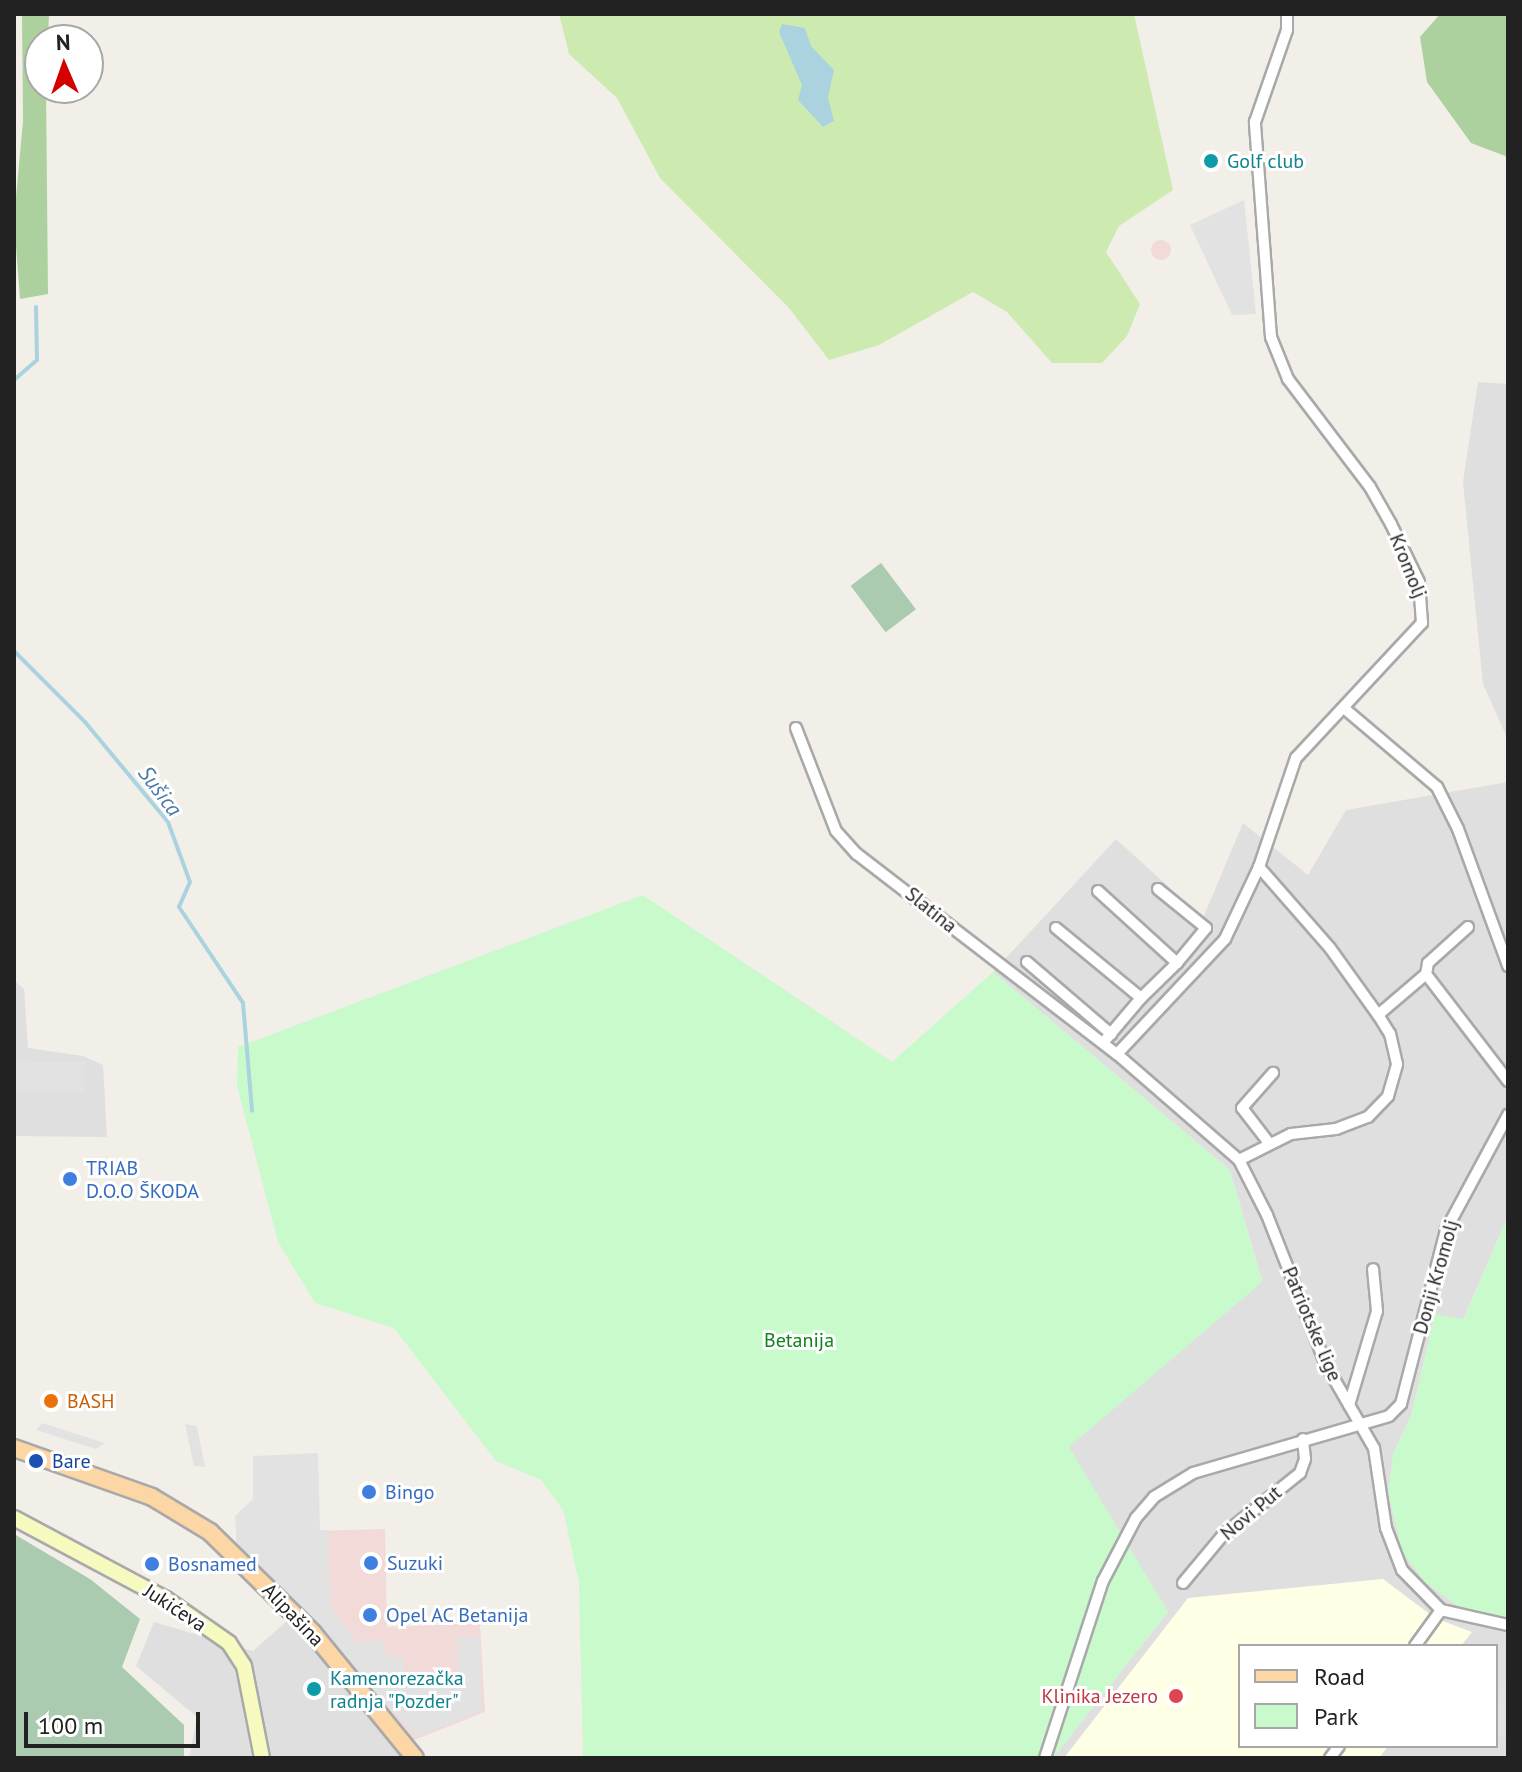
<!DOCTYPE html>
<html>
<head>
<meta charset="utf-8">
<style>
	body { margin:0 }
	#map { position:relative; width:1522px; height:1772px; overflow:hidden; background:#f2efe9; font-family:"PT Sans",sans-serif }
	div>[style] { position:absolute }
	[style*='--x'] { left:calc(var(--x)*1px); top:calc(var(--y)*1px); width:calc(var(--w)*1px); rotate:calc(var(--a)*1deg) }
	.residential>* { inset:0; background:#e0dfdf }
	.commercial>* { inset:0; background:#f2dad9 }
	.round { border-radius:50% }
	.education>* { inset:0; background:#ffffe5 }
	.grass>* { inset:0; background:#cdebb0 }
	.forest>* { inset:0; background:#add19e }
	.cemetery>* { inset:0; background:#aacbaf; transform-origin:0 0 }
	.park>* { inset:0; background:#c8facc }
	.parking>* { inset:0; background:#e2e2e2; transform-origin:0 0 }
	.water>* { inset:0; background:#aad3df }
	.stream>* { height:4px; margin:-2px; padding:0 2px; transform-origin:2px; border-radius:2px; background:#aad3df }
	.roads { filter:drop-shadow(2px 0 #a9a9a9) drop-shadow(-2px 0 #a9a9a9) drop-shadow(0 2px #a9a9a9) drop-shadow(0 -2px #a9a9a9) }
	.street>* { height:10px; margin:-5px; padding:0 5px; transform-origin:5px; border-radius:5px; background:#fff }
	.secondary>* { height:14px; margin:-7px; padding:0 7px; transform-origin:7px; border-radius:7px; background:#f7fabf }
	.primary>* { height:16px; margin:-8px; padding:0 8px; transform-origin:8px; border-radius:8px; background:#fcd6a4 }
	.dots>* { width:22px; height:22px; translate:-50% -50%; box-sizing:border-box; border:4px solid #fff; border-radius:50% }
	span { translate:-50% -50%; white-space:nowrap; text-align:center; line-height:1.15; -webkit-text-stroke:6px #fff; paint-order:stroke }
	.culture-label { font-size:20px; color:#0d838f }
	.left { translate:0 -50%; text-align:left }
	.street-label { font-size:20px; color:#222 }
	.shop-label { font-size:20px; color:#366cbe }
	.park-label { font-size:20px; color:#0c8416 }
	.food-label { font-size:20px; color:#c56008 }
	.transit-label { font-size:20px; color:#164399 }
	.health-label { font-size:20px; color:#be3a42 }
	.right { translate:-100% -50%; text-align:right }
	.water-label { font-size:22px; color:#4a7aab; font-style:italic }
	.frame { position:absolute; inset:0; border:16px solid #222; pointer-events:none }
	.legend { position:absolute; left:1238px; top:1644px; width:260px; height:104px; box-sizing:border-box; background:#fff; border:2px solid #a7a7a7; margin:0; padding:10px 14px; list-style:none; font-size:24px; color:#222 }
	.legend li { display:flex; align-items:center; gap:16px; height:40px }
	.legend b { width:40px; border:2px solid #a7a7a7 }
	.north { position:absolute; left:24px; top:24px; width:80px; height:80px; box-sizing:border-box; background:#fff; border:2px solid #a7a7a7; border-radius:50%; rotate:358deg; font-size:22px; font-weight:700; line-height:32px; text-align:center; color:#222 }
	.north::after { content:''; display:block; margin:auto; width:28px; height:36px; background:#d40000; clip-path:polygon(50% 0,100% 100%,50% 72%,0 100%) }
	.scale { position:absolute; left:24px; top:1712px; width:176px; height:36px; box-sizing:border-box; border:4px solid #222; border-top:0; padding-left:10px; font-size:24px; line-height:28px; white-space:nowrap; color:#222; -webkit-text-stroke:6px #fff; paint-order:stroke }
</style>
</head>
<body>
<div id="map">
	<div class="residential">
		<i style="clip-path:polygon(1478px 382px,1508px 384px,1508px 740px,1483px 684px,1463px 482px)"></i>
		<i style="clip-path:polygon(evenodd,1508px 782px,1508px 1216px,1463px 1320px,1435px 1315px,1411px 1416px,1393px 1454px,1425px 1582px,1458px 1606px,1508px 1618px,1508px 1758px,1053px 1758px,1168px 1612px,1068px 1447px,1262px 1281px,1230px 1170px,993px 972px,1116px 839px,1203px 918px,1243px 823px,1308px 875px,1346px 810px,1508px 782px,1240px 1646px,1496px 1646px,1496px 1746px,1240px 1746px,1240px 1646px)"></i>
		<i style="clip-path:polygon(14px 980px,24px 989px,28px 1048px,83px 1056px,103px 1065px,107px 1137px,14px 1136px)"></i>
		<i style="clip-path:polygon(295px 1614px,415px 1758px,189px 1758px,197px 1717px,136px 1666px,154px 1622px,253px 1651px)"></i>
	</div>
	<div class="commercial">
		<i class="round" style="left:1151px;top:240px;width:20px;height:20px"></i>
		<i style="clip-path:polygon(385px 1529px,387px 1627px,480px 1623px,485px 1712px,409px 1742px,237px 1551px,236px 1533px)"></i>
	</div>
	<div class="education">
		<i style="clip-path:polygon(1383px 1579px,1435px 1618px,1472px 1632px,1461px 1646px,1240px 1646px,1240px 1746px,1388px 1746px,1379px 1758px,1064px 1758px,1188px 1598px)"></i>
	</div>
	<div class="grass">
		<i style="clip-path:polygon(559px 14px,1134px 14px,1173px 190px,1119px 226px,1106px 252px,1140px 304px,1127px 336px,1102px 363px,1052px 363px,1007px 312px,973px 292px,879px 345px,829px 360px,789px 308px,660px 178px,617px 98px,569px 54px)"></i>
	</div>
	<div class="forest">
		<i style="clip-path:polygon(22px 14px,49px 14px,48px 40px,40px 40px,40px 88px,46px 88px,48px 294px,20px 299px,14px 219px,23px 121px)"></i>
		<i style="clip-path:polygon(1440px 14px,1508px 14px,1508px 157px,1471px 143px,1427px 82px,1420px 37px)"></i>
	</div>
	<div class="cemetery">
		<i style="left:881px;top:563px;width:58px;height:38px;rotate:53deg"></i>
		<i style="clip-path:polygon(14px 1534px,90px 1579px,140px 1619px,122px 1667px,184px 1725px,184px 1758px,14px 1758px)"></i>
	</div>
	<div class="park">
		<i style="clip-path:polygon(643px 895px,892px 1062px,993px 972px,1230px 1170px,1262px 1282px,1069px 1447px,1168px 1612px,1053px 1758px,583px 1758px,579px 1583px,563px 1510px,541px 1480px,496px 1461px,394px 1328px,315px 1303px,278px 1242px,237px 1086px,238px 1047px)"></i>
		<i style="clip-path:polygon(1508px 1216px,1508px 1618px,1458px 1606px,1425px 1582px,1402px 1552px,1388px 1493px,1393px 1454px,1411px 1416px,1435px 1314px,1464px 1319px)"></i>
	</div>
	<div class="parking">
		<i style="clip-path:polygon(1244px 200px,1256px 314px,1232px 315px,1190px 225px)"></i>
		<i style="left:14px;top:1061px;width:71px;height:30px;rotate:1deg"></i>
		<i style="clip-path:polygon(42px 1423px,105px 1443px,96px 1449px,36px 1430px)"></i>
		<i style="clip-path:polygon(185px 1424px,197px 1426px,205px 1467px,194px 1466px)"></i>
		<i style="clip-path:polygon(318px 1453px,320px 1530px,328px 1530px,330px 1604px,346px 1628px,356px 1642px,384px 1640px,386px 1657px,403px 1657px,405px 1683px,459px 1680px,457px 1637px,479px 1636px,482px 1711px,417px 1737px,237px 1547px,235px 1516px,253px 1499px,253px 1456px)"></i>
		<i style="clip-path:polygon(1508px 1673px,1508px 1738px,1496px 1734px,1496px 1707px)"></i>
	</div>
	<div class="water">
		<i style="clip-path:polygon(782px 24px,805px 28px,811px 46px,834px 70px,828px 98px,834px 121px,823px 127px,798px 100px,802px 85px,779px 32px)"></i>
	</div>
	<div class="stream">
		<i style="--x:14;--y:380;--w:30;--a:-41"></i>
		<i style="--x:37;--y:360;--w:53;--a:-91.1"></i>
		<i style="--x:14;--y:651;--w:100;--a:45"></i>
		<i style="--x:85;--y:722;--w:130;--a:50.3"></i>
		<i style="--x:168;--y:822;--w:64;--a:69.9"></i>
		<i style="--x:190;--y:882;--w:27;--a:114"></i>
		<i style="--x:179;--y:907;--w:115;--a:56.3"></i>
		<i style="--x:243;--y:1003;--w:108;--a:85.2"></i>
	</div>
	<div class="roads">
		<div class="street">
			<i style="--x:1345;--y:709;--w:121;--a:40.3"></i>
			<i style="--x:1437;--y:787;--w:47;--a:63.4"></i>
			<i style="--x:1458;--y:829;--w:146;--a:69.9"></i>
			<i style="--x:796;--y:728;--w:110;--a:68.8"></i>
			<i style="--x:836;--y:831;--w:31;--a:48"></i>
			<i style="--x:857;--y:854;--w:328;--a:37.6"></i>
			<i style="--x:1117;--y:1054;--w:162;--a:41"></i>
			<i style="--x:1239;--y:1160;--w:62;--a:63"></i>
			<i style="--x:1267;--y:1215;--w:161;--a:68.5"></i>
			<i style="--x:1326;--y:1365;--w:96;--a:60"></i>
			<i style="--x:1374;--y:1448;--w:81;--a:81.5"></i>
			<i style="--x:1386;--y:1528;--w:45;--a:69.1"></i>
			<i style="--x:1402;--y:1570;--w:56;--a:45.7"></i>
			<i style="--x:1441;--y:1610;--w:69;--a:12.6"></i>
			<i style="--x:1158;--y:889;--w:62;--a:39.1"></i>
			<i style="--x:1206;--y:928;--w:45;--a:129.6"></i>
			<i style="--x:1098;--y:891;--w:107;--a:42.3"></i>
			<i style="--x:1177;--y:963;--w:50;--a:135.8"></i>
			<i style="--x:1468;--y:927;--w:54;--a:138"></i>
			<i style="--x:1428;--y:963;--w:11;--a:100"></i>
			<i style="--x:1426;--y:974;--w:135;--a:52.5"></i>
			<i style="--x:1056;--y:928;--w:110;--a:39.5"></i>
			<i style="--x:1141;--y:998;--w:59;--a:130.2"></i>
			<i style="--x:1027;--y:962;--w:111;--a:40.6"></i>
			<i style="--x:1378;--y:1015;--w:63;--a:-40.5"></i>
			<i style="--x:1117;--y:1054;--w:158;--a:-46.8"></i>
			<i style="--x:1225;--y:939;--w:80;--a:-64.7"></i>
			<i style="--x:1259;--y:867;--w:115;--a:-71.3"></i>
			<i style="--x:1296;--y:758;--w:185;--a:-47"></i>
			<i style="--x:1422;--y:623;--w:41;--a:-94.2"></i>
			<i style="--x:1419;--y:582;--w:64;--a:-115.8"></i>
			<i style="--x:1391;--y:524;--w:43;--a:-119.6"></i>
			<i style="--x:1370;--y:487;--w:136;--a:-127.2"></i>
			<i style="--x:1288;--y:379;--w:45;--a:-112"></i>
			<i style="--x:1271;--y:337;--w:216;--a:-94.3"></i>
			<i style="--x:1255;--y:122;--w:97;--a:-70.8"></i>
			<i style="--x:1287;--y:30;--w:16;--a:-90"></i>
			<i style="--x:1269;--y:1143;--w:44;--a:-127.6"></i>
			<i style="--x:1242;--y:1108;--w:47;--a:-48.5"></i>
			<i style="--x:1239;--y:1160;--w:58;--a:-26.6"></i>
			<i style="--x:1291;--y:1134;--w:45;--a:-6.3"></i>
			<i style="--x:1336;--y:1129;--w:34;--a:-21"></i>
			<i style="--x:1368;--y:1117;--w:29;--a:-46"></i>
			<i style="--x:1388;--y:1096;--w:33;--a:-74"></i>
			<i style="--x:1397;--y:1064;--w:31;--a:-103"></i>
			<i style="--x:1390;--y:1034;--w:22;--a:-122"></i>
			<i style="--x:1378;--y:1015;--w:82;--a:-125.6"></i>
			<i style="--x:1330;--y:948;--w:108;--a:-131.2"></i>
			<i style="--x:1349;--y:1405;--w:98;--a:-73.4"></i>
			<i style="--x:1377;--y:1311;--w:42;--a:-95.4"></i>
			<i style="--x:1183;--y:1583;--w:62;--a:-50.2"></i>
			<i style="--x:1223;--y:1535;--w:99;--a:-38.8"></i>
			<i style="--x:1300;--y:1473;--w:15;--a:-70"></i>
			<i style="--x:1305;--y:1459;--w:20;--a:-96"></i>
			<i style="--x:1415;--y:1646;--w:44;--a:-54.2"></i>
			<i style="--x:1045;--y:1758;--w:186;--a:-71.9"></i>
			<i style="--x:1103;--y:1581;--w:71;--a:-62.4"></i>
			<i style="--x:1136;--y:1518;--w:28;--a:-49"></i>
			<i style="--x:1154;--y:1497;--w:46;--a:-31.6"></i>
			<i style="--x:1193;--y:1473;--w:204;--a:-16.2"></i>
			<i style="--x:1389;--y:1416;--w:17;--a:-45"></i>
			<i style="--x:1401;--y:1404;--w:180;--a:-75.5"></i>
			<i style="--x:1446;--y:1230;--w:131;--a:-61.7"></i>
			<i style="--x:1330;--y:1758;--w:15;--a:-53"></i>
		</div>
		<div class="secondary">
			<i style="--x:14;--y:1518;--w:172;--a:28.1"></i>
			<i style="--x:166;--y:1599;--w:77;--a:34.9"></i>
			<i style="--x:229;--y:1643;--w:27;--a:57"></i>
			<i style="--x:244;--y:1666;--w:94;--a:78.9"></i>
		</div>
		<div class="primary">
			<i style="--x:14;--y:1448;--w:146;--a:19.5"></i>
			<i style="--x:152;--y:1497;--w:68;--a:31.1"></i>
			<i style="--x:210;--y:1532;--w:144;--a:44.4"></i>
			<i style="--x:313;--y:1633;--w:161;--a:50.8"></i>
		</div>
	</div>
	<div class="dots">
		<i style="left:1211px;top:161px;background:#0f9aa8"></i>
		<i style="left:70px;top:1179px;background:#3f7fe0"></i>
		<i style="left:51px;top:1401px;background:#e8710a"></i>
		<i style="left:36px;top:1461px;background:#1a4fb4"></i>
		<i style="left:369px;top:1492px;background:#3f7fe0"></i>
		<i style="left:371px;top:1563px;background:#3f7fe0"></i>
		<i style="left:152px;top:1564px;background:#3f7fe0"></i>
		<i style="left:370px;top:1615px;background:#3f7fe0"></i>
		<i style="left:314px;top:1689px;background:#0f9aa8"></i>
		<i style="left:1176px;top:1696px;background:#e0444e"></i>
	</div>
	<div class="culture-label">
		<span class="left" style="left:1227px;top:161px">Golf club</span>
		<span class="left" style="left:330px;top:1690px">Kamenorezačka<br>radnja "Pozder"</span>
	</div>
	<div class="street-label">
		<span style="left:1408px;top:566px;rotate:68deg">Kromolj</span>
		<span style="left:931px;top:910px;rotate:39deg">Slatina</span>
		<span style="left:1436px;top:1277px;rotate:-74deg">Donji Kromolj</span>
		<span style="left:1312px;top:1324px;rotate:67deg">Patriotske lige</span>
		<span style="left:1251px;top:1513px;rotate:-40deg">Novi Put</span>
		<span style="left:175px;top:1608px;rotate:33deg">Jukićeva</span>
		<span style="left:293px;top:1615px;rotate:46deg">Alipašina</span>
	</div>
	<div class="shop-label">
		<span class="left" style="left:86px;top:1180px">TRIAB<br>D.O.O ŠKODA</span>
		<span class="left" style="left:385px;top:1492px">Bingo</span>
		<span class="left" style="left:387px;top:1563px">Suzuki</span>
		<span class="left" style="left:168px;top:1564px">Bosnamed</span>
		<span class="left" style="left:386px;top:1615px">Opel AC Betanija</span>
	</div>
	<div class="park-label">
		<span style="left:799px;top:1340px">Betanija</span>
	</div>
	<div class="food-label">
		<span class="left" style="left:67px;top:1401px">BASH</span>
	</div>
	<div class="transit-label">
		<span class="left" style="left:52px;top:1461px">Bare</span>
	</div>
	<div class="health-label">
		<span class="right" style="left:1158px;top:1696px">Klinika Jezero</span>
	</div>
	<div class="water-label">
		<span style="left:160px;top:791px;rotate:53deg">Sušica</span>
	</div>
	<div class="frame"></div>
	<ul class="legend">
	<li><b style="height:10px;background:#fcd6a4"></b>Road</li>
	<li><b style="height:22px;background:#c8facc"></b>Park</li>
	</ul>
	<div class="north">N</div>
	<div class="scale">100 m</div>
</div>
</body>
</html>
